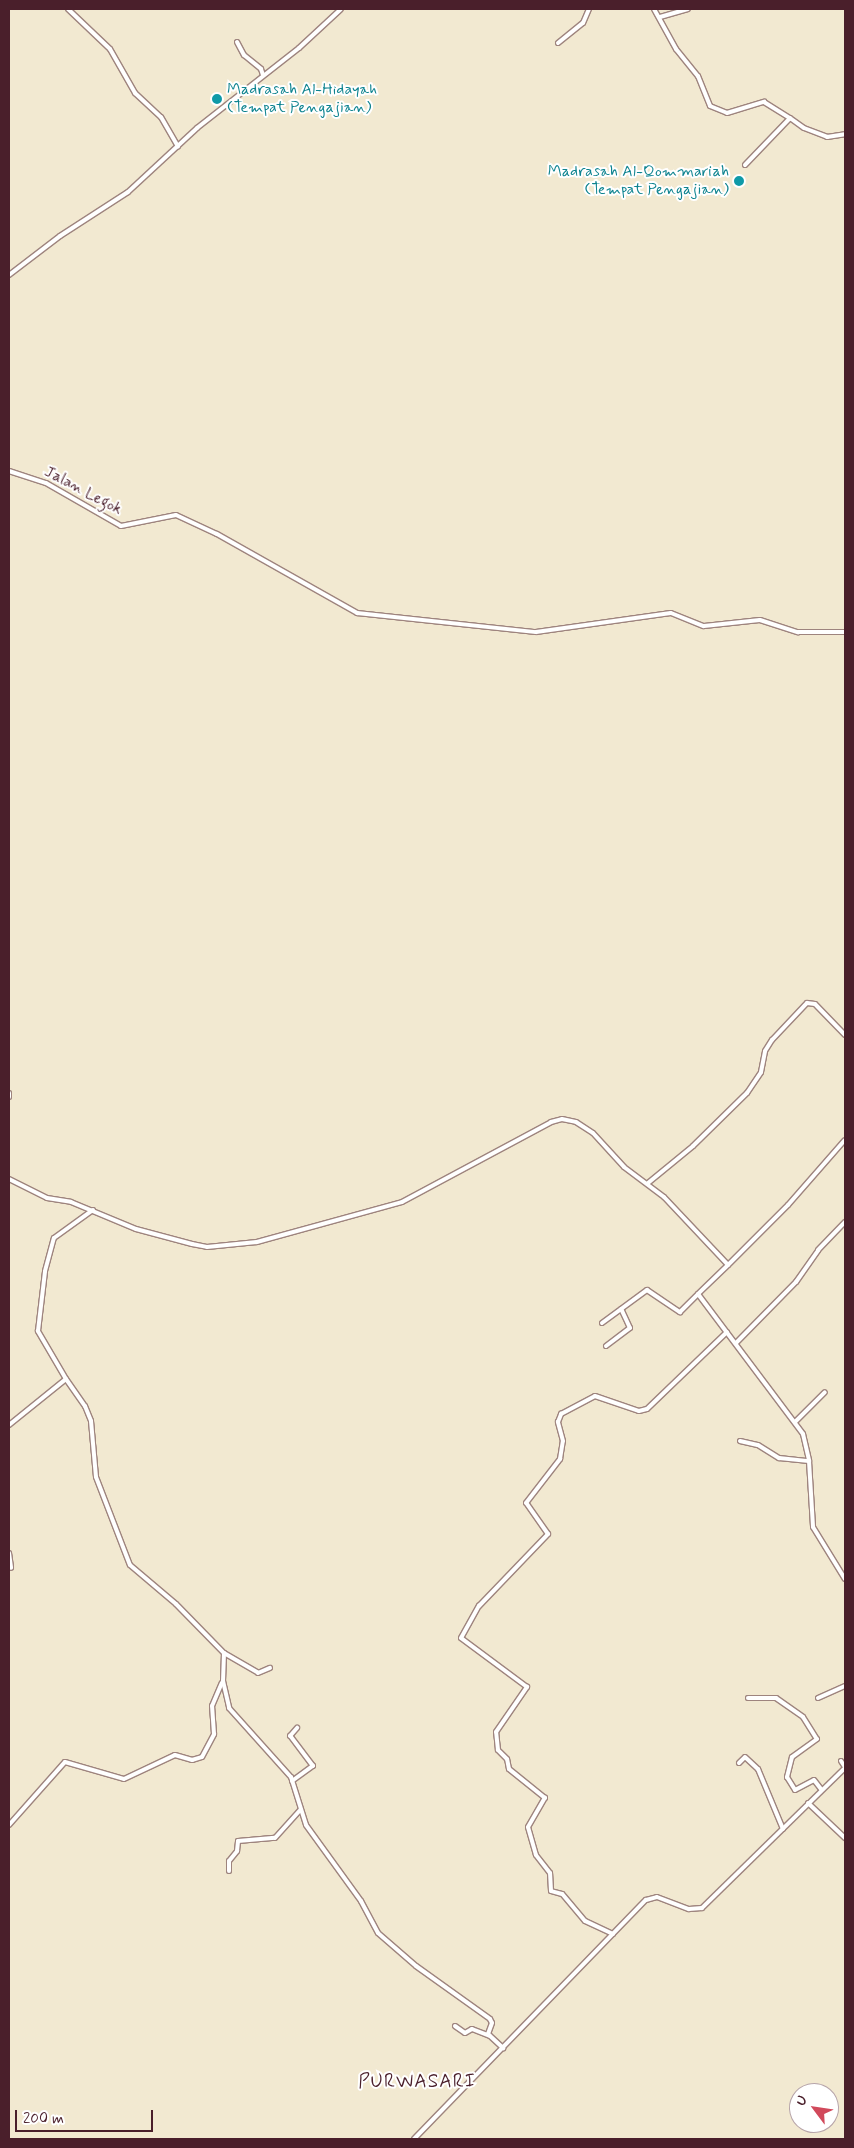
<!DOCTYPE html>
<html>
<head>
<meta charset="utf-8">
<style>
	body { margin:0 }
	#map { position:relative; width:854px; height:2148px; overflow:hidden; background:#f2e9d1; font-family:Mynerve,sans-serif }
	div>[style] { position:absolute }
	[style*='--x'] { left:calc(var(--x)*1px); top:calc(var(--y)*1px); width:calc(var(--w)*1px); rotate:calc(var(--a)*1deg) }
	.roads { filter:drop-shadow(1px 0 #9e847e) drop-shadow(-1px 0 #9e847e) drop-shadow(0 1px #9e847e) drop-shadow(0 -1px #9e847e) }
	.minor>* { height:4px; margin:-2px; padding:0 2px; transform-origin:2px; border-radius:2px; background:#fff }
	.dots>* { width:14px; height:14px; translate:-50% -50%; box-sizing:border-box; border:2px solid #fff; border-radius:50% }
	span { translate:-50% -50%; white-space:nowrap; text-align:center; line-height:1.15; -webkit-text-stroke:4px #fff; paint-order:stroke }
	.culture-label { font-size:16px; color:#0d838f }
	.left { translate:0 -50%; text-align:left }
	.right { translate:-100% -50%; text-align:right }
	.street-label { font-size:16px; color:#4a1f2b }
	.quarter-label { font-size:19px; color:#4a1f2b; letter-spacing:1px }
	.frame { position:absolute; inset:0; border:10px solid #4a1f2b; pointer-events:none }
	.north { position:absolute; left:789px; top:2083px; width:50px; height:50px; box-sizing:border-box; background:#fff; border:1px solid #b7a5aa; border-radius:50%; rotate:301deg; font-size:14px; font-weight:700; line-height:20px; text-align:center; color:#4a1f2b }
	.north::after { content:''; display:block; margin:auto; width:18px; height:22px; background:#d1495b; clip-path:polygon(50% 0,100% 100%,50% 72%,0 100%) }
	.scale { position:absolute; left:15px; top:2110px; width:138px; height:22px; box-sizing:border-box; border:2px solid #4a1f2b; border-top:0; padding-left:6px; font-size:15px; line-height:18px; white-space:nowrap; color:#4a1f2b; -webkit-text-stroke:4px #fff; paint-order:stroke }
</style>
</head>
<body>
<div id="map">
	<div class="roads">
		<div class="minor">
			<i style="--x:68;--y:9;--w:58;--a:43.6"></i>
			<i style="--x:110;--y:49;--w:51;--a:60.4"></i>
			<i style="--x:135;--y:93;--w:35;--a:43"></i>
			<i style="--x:161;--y:117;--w:34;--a:60"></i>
			<i style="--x:654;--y:9;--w:46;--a:61.2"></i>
			<i style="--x:676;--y:49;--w:35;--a:51"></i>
			<i style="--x:698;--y:76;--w:32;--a:68"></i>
			<i style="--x:710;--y:106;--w:18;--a:22"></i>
			<i style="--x:727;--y:113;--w:39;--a:-17"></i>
			<i style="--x:764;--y:102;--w:31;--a:32"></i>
			<i style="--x:660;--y:17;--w:29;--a:-16"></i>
			<i style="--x:237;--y:42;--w:15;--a:62"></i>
			<i style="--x:244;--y:55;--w:22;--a:39"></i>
			<i style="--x:261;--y:69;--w:6;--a:72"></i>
			<i style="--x:558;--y:43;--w:32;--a:-39"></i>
			<i style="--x:583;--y:23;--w:15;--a:-67"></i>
			<i style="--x:745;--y:165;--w:65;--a:-46.2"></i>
			<i style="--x:790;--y:118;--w:17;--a:36"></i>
			<i style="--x:804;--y:128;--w:25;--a:21"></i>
			<i style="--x:827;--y:137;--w:18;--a:-9"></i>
			<i style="--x:9;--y:275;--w:64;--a:-37.4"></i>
			<i style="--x:60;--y:236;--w:81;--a:-32.9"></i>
			<i style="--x:128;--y:192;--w:94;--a:-42.8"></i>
			<i style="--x:197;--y:128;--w:130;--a:-38.1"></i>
			<i style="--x:299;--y:48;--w:57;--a:-42.9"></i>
			<i style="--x:9;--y:471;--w:39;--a:18"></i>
			<i style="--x:46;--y:483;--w:86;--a:29.8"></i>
			<i style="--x:121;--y:526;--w:56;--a:-11.3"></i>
			<i style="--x:176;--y:515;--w:45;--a:24.9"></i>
			<i style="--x:217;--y:534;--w:161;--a:29.4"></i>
			<i style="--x:357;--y:613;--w:180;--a:6.1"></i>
			<i style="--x:536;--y:632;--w:136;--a:-8"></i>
			<i style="--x:671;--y:613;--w:35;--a:22"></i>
			<i style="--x:704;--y:626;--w:56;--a:-6.1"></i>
			<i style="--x:760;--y:620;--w:40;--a:18"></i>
			<i style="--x:798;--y:632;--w:47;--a:0"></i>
			<i style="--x:9;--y:1097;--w:4;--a:-90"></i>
			<i style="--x:9;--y:1179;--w:42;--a:26.6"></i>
			<i style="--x:47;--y:1198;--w:24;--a:9"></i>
			<i style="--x:71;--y:1202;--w:70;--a:22.6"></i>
			<i style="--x:136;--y:1229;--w:58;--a:15"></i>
			<i style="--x:192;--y:1244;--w:15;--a:11"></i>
			<i style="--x:207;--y:1247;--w:50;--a:-5.7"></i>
			<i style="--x:257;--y:1242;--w:150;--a:-15.4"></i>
			<i style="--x:402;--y:1202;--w:169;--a:-28.2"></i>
			<i style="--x:551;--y:1122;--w:11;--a:-15"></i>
			<i style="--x:562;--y:1119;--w:14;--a:12"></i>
			<i style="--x:576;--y:1122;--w:20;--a:33"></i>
			<i style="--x:593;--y:1133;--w:46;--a:47.6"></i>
			<i style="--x:624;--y:1167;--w:50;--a:36.9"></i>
			<i style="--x:664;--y:1197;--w:93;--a:46.7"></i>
			<i style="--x:728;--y:1265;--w:85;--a:-45"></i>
			<i style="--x:788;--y:1205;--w:86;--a:-48.8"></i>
			<i style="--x:648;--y:1183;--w:58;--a:-39.4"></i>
			<i style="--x:693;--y:1146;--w:76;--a:-44.5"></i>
			<i style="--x:747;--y:1093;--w:25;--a:-56"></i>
			<i style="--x:761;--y:1072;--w:21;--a:-79"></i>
			<i style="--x:765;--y:1051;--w:13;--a:-58"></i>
			<i style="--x:772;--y:1040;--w:51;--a:-46.6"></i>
			<i style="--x:807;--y:1003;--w:8;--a:7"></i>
			<i style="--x:815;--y:1004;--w:43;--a:45.9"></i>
			<i style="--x:728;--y:1265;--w:42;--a:136"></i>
			<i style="--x:698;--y:1294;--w:175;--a:53.1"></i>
			<i style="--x:803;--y:1434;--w:28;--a:77"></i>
			<i style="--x:809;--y:1461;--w:66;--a:86.5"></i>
			<i style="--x:813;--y:1527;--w:61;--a:58.4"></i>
			<i style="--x:602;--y:1323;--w:56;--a:-36.3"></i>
			<i style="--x:647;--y:1290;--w:40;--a:34"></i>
			<i style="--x:680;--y:1312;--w:25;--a:-45"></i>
			<i style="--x:736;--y:1343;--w:86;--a:-45.5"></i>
			<i style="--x:796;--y:1282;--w:39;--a:-55"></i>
			<i style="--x:818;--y:1250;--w:39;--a:-46"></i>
			<i style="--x:606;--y:1346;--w:30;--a:-37"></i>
			<i style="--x:630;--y:1328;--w:21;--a:-115"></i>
			<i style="--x:66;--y:1379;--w:33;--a:55"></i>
			<i style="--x:85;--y:1406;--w:16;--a:68"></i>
			<i style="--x:91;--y:1421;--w:56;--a:84.9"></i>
			<i style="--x:96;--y:1477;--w:94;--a:68.9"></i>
			<i style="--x:130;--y:1565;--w:60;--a:40.3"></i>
			<i style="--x:176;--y:1604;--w:69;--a:45.6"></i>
			<i style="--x:224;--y:1653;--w:28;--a:92"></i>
			<i style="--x:223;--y:1681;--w:28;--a:77"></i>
			<i style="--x:229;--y:1708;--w:93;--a:48.1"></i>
			<i style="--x:291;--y:1777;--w:50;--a:72.6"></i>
			<i style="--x:306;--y:1825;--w:94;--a:54.1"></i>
			<i style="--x:361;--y:1901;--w:36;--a:62"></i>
			<i style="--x:378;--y:1933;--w:50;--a:41"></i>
			<i style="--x:416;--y:1966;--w:91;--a:35.6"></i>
			<i style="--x:490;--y:2019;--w:4;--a:63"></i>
			<i style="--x:492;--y:2023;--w:12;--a:110"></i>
			<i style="--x:488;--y:2034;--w:21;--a:43"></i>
			<i style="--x:795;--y:1422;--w:42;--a:-45"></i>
			<i style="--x:9;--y:1425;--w:73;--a:-38.9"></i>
			<i style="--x:66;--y:1379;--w:56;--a:-120.3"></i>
			<i style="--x:38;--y:1331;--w:60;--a:-83.3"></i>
			<i style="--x:45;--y:1271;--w:34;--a:-75"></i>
			<i style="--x:54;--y:1238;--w:48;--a:-35.7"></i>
			<i style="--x:740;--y:1441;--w:18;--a:13"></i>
			<i style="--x:758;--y:1445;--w:25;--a:32"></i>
			<i style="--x:779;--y:1458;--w:30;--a:6"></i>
			<i style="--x:9;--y:1553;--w:15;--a:82"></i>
			<i style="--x:224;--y:1653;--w:39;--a:30"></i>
			<i style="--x:258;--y:1673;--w:13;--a:-23"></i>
			<i style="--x:748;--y:1698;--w:28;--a:0"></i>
			<i style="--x:776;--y:1698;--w:33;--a:35"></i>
			<i style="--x:803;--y:1717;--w:26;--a:58"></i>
			<i style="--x:817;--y:1739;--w:31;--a:144"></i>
			<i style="--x:792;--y:1757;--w:21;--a:104"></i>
			<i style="--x:787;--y:1777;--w:15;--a:58"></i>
			<i style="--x:795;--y:1790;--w:21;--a:-28"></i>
			<i style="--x:814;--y:1780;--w:11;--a:52"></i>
			<i style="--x:818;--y:1698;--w:30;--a:-24"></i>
			<i style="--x:841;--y:1761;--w:7;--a:56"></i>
			<i style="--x:739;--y:1763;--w:8;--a:-45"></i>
			<i style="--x:745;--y:1757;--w:18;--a:43"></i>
			<i style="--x:758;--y:1769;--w:65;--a:67.4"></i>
			<i style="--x:292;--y:1781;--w:26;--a:-36"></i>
			<i style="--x:313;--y:1766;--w:38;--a:-127"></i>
			<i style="--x:290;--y:1736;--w:11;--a:-49"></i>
			<i style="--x:808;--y:1803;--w:51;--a:43.4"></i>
			<i style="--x:9;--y:1825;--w:84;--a:-48.4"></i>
			<i style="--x:65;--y:1762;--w:61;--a:16.1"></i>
			<i style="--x:124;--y:1779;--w:56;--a:-25.2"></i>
			<i style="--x:175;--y:1755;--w:18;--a:16"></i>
			<i style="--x:192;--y:1760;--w:10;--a:-17"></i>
			<i style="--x:202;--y:1757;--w:26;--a:-62"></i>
			<i style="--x:214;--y:1734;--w:28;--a:-94"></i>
			<i style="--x:212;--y:1706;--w:25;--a:-67"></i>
			<i style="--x:229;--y:1871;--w:10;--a:-90"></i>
			<i style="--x:229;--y:1861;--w:13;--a:-51"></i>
			<i style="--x:237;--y:1851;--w:10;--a:-84"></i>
			<i style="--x:238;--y:1841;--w:37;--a:-5"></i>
			<i style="--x:275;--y:1838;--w:38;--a:-48"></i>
			<i style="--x:613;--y:1934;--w:31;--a:-155"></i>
			<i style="--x:585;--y:1921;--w:35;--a:-130"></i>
			<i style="--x:562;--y:1894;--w:11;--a:-165"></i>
			<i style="--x:551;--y:1891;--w:18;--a:-93"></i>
			<i style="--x:550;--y:1873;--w:23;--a:-128"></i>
			<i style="--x:536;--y:1855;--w:29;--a:-106"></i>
			<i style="--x:528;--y:1827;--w:34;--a:-60"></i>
			<i style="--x:545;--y:1798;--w:46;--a:-141.1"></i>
			<i style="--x:509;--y:1769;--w:10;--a:-101"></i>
			<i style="--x:507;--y:1759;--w:13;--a:-135"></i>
			<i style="--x:498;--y:1750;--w:18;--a:-96"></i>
			<i style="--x:496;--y:1732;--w:55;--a:-55.4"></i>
			<i style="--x:527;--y:1687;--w:82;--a:-143.4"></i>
			<i style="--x:461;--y:1638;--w:37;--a:-61"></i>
			<i style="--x:479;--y:1606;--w:100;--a:-46.2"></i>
			<i style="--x:548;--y:1534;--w:38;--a:-125"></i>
			<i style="--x:526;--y:1503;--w:56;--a:-52.3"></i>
			<i style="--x:560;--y:1459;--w:18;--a:-81"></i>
			<i style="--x:563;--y:1441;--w:20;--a:-105"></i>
			<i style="--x:558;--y:1422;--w:9;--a:-69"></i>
			<i style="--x:561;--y:1414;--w:38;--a:-28"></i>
			<i style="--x:595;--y:1396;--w:46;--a:18.8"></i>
			<i style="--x:639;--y:1411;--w:8;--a:-14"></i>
			<i style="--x:647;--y:1409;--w:111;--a:-43.9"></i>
			<i style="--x:455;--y:2026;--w:12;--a:35"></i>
			<i style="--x:465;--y:2033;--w:8;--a:-30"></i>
			<i style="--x:472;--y:2029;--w:19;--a:21"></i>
			<i style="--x:414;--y:2139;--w:333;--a:-45.9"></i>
			<i style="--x:646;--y:1900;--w:11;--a:-15"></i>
			<i style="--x:657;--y:1897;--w:34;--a:21"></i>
			<i style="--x:689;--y:1909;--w:13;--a:-4"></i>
			<i style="--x:702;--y:1908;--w:200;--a:-44.4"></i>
		</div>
	</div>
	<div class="dots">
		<i style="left:217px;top:99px;background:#0f9aa8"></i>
		<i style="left:739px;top:181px;background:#0f9aa8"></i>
	</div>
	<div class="culture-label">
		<span class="left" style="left:227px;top:99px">Madrasah Al-Hidayah<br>(Tempat Pengajian)</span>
		<span class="right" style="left:729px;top:181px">Madrasah Al-Qommariah<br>(Tempat Pengajian)</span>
	</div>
	<div class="street-label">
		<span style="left:83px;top:491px;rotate:28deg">Jalan Legok</span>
	</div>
	<div class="quarter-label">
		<span style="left:417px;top:2082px">PURWASARI</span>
	</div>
	<div class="frame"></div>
	<div class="north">U</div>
	<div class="scale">200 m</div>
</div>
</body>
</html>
